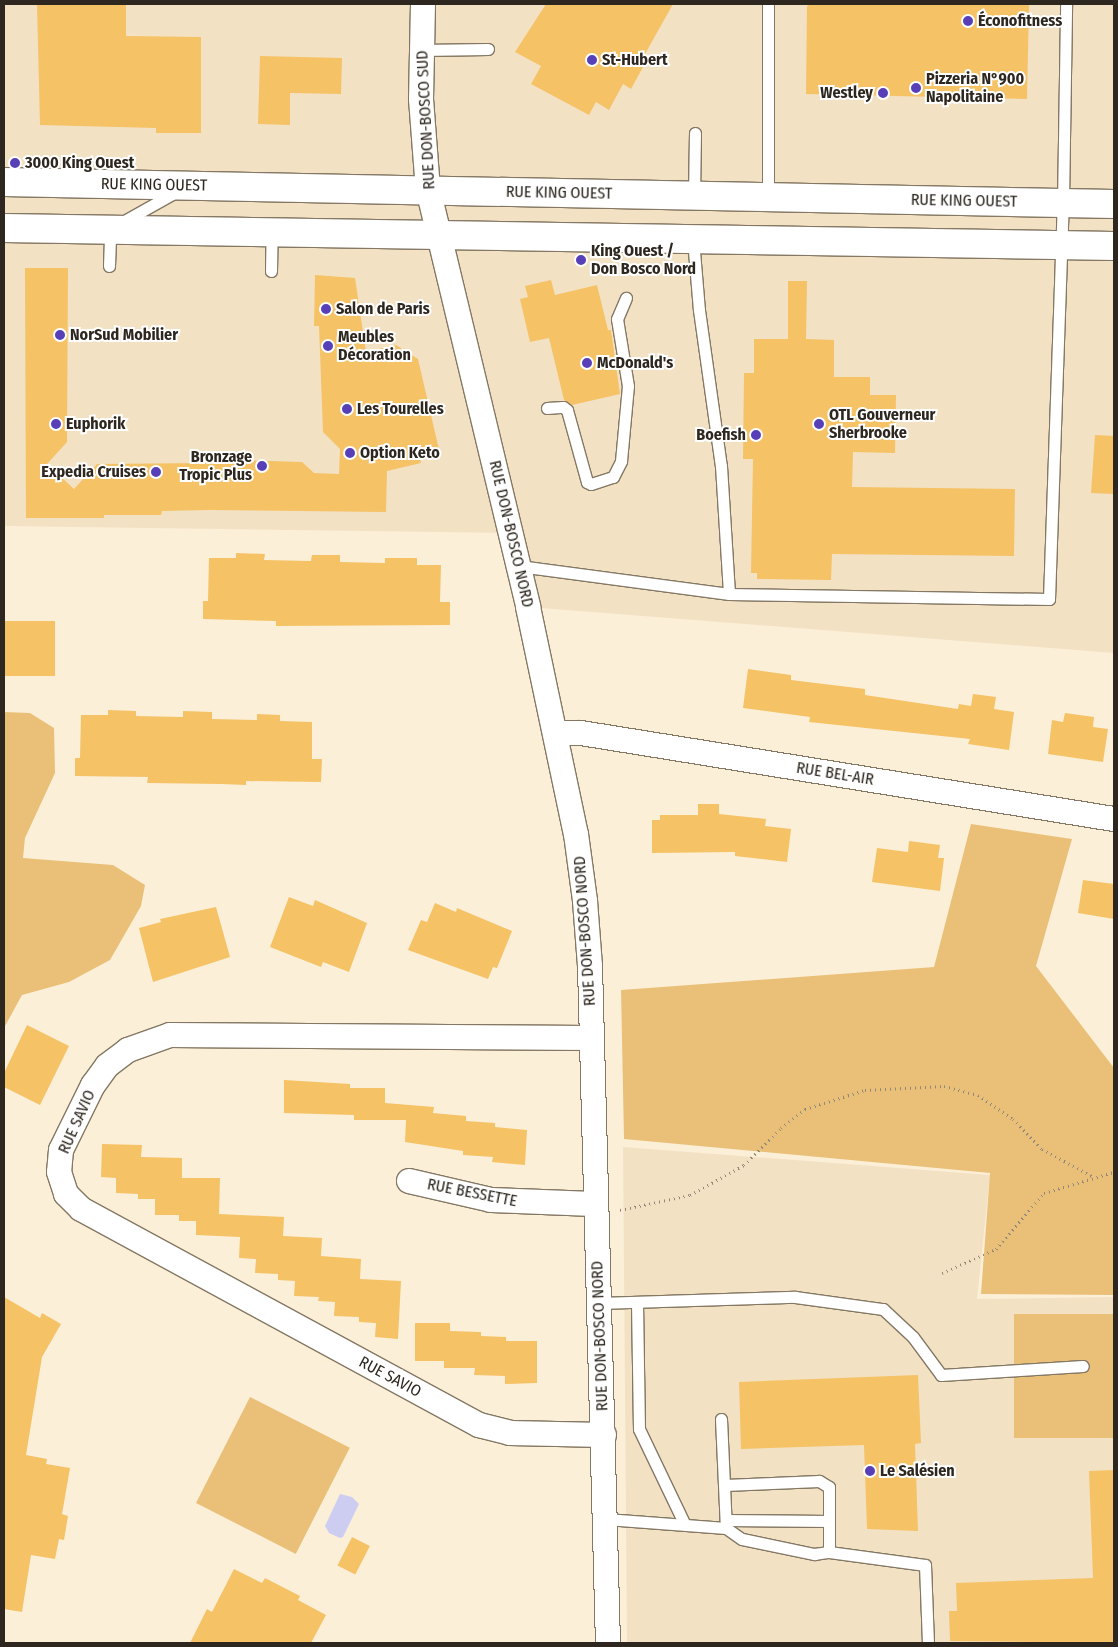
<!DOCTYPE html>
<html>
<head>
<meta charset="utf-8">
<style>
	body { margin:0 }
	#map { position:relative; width:1118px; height:1647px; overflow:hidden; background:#fcefd8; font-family:"Fira Sans Condensed",sans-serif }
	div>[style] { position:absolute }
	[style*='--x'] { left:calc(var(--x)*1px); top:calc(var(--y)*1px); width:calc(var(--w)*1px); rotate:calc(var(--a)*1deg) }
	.built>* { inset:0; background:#f3e1c4 }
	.green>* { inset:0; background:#eac078; transform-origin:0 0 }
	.water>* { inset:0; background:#cdcdf1 }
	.building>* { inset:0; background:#f5c266; transform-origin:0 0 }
	.path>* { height:3px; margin-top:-1.5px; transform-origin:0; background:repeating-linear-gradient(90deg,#918879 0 1px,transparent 0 5px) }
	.roads { filter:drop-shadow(1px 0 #847864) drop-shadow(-1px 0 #847864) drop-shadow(0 1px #847864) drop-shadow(0 -1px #847864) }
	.service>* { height:11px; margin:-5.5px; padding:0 5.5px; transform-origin:5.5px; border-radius:5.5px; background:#fff }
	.minor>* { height:24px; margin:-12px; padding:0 12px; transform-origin:12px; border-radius:12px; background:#fff }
	.primary>* { height:28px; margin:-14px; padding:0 14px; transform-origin:14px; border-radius:14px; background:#fff }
	.dots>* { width:14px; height:14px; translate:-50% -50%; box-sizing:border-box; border:2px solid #fff; border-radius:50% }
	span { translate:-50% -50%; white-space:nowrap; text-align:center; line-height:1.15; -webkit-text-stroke:4px #fff; paint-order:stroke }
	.poi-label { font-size:16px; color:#2d271f; font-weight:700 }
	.left { translate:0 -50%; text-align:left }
	.right { translate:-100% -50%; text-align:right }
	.street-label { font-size:16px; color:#2d271f }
	.frame { position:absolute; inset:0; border:5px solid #2d271f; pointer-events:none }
</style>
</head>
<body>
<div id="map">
	<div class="built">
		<i style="clip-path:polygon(4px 4px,1114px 4px,1114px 653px,528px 607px,510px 533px,4px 526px)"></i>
		<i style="clip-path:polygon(623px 1147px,990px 1175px,977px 1299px,1114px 1297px,1114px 1643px,627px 1643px)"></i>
	</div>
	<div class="green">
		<i style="clip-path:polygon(4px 712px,30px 713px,54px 728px,55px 773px,25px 838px,23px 858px,113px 865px,145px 885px,141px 906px,110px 960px,69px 982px,22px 995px,4px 1028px)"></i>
		<i style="clip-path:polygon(971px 824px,1072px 839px,1036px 966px,1114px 1068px,1114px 1295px,981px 1294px,990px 1173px,624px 1139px,621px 990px,934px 967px)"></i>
		<i style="left:1114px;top:1314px;width:124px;height:100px;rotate:90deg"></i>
		<i style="left:250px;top:1397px;width:112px;height:119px;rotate:27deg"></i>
	</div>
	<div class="water">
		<i style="clip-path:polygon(340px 1494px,352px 1497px,359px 1504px,343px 1537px,340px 1538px,329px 1533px,325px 1526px)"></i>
	</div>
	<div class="building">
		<i style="clip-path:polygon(37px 4px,126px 4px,126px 36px,201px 37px,201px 133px,156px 133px,156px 128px,40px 125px)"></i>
		<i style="clip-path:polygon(546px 4px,673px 4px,645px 54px,649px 56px,631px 89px,623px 84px,609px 110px,596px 102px,589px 115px,531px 84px,541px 66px,515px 52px)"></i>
		<i style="clip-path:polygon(811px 4px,1029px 4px,1027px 99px,806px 94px,807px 6px)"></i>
		<i style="clip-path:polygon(260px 56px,342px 58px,341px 94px,290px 93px,290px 125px,258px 124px)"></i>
		<i style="clip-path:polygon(25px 268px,68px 268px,67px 442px,47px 464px,74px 489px,97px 464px,205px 463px,205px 459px,302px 462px,314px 473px,339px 474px,340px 449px,323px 432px,319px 326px,314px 326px,315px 275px,355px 278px,366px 352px,396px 345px,418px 359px,440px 454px,420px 459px,421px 463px,387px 471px,386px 512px,208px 510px,162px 511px,161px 515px,104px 515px,104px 518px,26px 518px)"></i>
		<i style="clip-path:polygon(551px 280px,555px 295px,597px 285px,608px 330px,611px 330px,620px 394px,572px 405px,564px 400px,549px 338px,530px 342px,520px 299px,528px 297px,525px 286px)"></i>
		<i style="clip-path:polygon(788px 281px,807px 281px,806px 339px,834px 340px,834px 377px,870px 377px,870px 395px,896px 395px,895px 453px,853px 452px,852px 487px,1015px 489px,1014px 556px,832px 554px,831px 580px,757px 579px,757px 573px,751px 573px,753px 459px,743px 459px,744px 373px,754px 373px,754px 339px,788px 339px)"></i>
		<i style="clip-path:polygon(1095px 435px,1114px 436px,1114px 494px,1091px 493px)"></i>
		<i style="clip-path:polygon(236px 553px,265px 554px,264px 560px,311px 561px,312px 555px,340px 555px,340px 562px,385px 563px,385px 558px,417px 558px,417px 565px,441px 565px,440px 602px,450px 602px,450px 625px,276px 626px,276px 621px,203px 619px,203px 601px,208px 601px,209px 558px,236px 558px)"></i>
		<i style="left:4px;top:621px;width:51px;height:55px"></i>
		<i style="clip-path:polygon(748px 669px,791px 675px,791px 680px,865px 689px,865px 695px,958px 709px,959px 704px,971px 706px,973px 694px,996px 697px,994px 709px,1014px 712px,1009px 750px,968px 744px,970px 739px,809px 722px,810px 717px,743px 708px)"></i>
		<i style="clip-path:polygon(108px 710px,136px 711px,136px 716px,183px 717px,183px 711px,212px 712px,212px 719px,257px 720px,257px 714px,280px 715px,280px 721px,312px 722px,312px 759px,322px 759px,321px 782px,246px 781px,246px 785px,221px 784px,147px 783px,148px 777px,75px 776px,75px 758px,80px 758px,81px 715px,108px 715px)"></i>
		<i style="clip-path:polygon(1065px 713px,1094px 717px,1093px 727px,1108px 729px,1103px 762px,1048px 754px,1052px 720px,1063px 722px)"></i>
		<i style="clip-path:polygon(698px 804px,719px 804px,719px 814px,766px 819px,765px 826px,791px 829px,787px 862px,735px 856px,735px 852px,652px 853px,652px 820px,660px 820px,660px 815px,698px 815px)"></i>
		<i style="clip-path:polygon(909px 841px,940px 845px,938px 858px,944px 858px,940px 891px,872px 882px,877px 848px,908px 852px)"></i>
		<i style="clip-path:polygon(1083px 880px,1114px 884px,1114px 919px,1078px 913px)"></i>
		<i style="clip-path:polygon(289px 897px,313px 906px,315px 900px,367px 923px,349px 972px,323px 962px,321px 967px,270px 947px)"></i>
		<i style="clip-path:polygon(435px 903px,456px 912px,457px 908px,512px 931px,497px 968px,493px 967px,488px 979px,408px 950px,421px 920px,427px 922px)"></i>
		<i style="clip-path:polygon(216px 907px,230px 957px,153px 982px,139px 928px,161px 922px,160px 919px)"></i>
		<i style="clip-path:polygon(27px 1025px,69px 1046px,40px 1105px,4px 1087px,4px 1073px)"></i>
		<i style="clip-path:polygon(284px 1080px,350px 1084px,350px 1088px,385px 1088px,385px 1103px,434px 1107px,433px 1113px,466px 1116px,466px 1121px,495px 1123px,495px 1127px,527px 1130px,525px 1165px,492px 1162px,493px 1157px,463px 1155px,463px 1151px,405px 1142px,406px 1120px,354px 1120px,354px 1115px,284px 1113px)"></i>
		<i style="clip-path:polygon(102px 1144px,142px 1145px,141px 1157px,182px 1158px,182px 1178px,220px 1178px,219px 1214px,284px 1217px,283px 1236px,322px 1238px,321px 1256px,361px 1259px,360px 1279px,401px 1281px,398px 1339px,375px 1337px,376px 1323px,359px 1322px,359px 1317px,334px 1316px,335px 1302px,318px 1301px,319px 1297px,294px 1296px,295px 1281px,278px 1280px,278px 1274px,255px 1273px,256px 1259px,239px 1258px,240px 1237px,196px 1235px,196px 1221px,179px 1221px,179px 1215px,155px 1215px,155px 1199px,138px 1199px,138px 1194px,116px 1193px,116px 1178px,101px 1177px)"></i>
		<i style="clip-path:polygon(4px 1297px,40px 1318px,42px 1313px,61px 1324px,42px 1357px,26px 1455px,47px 1459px,46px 1464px,70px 1468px,62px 1514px,68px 1516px,64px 1540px,59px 1539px,55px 1559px,31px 1555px,22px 1612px,4px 1609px)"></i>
		<i style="clip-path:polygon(415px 1323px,450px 1323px,450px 1331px,481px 1332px,481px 1336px,506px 1337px,506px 1341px,537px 1341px,537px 1383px,505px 1384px,505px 1376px,474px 1375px,475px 1368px,444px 1368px,444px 1361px,415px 1361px)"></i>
		<i style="clip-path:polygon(918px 1375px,921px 1443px,915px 1444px,918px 1531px,867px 1529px,864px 1445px,741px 1449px,739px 1382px)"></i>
		<i style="clip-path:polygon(1114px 1470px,1114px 1643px,950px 1641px,949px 1611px,957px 1611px,956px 1583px,1093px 1578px,1089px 1471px)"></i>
		<i style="left:352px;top:1537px;width:20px;height:32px;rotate:27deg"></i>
		<i style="clip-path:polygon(234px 1569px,262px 1583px,265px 1578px,300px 1596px,298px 1600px,326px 1615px,311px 1643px,190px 1643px,207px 1609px,212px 1612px)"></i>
	</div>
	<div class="path">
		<i style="--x:620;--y:1210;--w:72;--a:-12.1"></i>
		<i style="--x:690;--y:1195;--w:62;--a:-29.1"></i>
		<i style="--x:744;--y:1165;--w:52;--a:-45"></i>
		<i style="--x:781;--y:1128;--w:31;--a:-38"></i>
		<i style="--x:805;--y:1109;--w:63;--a:-17.6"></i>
		<i style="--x:865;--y:1090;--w:79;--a:-2.9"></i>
		<i style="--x:944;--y:1086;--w:35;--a:15"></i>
		<i style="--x:978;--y:1095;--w:42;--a:34.4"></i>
		<i style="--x:1013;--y:1119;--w:42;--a:46"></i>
		<i style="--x:1042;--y:1149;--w:57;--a:28.4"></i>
		<i style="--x:942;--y:1273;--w:59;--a:-24"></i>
		<i style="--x:996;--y:1249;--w:74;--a:-49.4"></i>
		<i style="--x:1044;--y:1193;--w:73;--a:-16.7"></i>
	</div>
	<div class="roads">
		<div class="service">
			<i style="--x:768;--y:4;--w:193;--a:90"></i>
			<i style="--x:421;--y:50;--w:67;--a:-0.9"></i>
			<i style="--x:694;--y:196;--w:63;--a:-89.1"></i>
			<i style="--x:693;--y:239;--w:71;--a:85.2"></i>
			<i style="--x:699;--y:310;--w:158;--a:82"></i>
			<i style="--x:721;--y:466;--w:128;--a:86.4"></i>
			<i style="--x:109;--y:266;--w:37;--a:-88"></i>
			<i style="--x:110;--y:229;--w:76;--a:-29.3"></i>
			<i style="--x:271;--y:271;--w:39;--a:-89"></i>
			<i style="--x:547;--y:408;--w:16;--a:-4"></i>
			<i style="--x:563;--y:407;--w:5;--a:37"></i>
			<i style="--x:567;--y:410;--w:75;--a:74.5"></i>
			<i style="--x:587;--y:482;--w:4;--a:27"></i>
			<i style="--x:591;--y:484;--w:23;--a:-18"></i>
			<i style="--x:613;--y:477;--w:18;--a:-63"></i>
			<i style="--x:621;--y:461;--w:75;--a:-84.7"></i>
			<i style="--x:628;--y:386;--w:68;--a:-99.3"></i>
			<i style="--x:617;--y:319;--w:23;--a:-67"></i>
			<i style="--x:519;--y:566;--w:212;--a:7.6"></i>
			<i style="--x:729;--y:594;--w:320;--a:0.9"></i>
			<i style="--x:1049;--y:599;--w:396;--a:-88"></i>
			<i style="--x:1063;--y:203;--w:199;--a:-89.1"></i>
			<i style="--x:637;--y:1302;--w:127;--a:89.1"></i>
			<i style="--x:639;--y:1429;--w:106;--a:64.4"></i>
			<i style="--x:599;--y:1303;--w:196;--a:-1.8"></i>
			<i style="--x:795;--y:1297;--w:89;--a:7.8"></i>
			<i style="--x:883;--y:1309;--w:41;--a:43"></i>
			<i style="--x:913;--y:1337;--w:47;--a:53.6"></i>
			<i style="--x:941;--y:1375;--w:142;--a:-3.6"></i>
			<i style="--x:721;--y:1419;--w:109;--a:87.4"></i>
			<i style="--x:606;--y:1519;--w:120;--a:4.3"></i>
			<i style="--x:726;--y:1528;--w:19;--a:35"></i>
			<i style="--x:742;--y:1539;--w:74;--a:11.8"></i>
			<i style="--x:814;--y:1554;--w:15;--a:-8"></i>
			<i style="--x:829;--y:1552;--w:65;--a:-90"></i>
			<i style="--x:829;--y:1487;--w:12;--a:-149"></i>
			<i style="--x:819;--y:1481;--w:94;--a:177.6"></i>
			<i style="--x:726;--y:1520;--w:103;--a:0.6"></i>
			<i style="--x:829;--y:1552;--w:97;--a:7.7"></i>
			<i style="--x:925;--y:1565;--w:78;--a:87.8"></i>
		</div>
		<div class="minor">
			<i style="--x:423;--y:4;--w:95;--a:91.2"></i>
			<i style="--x:421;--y:99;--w:90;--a:85.6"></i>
			<i style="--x:428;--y:189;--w:430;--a:76.5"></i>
			<i style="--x:528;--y:607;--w:232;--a:78.1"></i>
			<i style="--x:576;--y:834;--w:68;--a:82.3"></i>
			<i style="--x:585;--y:901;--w:65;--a:85.6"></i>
			<i style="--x:590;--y:966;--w:677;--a:88.48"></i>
			<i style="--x:555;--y:733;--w:26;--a:0"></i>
			<i style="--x:581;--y:733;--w:540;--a:9.17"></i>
			<i style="--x:591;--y:1038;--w:421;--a:-179.6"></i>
			<i style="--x:170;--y:1035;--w:45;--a:160.3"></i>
			<i style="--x:128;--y:1050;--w:26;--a:143"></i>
			<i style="--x:107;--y:1066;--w:24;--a:126"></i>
			<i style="--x:93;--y:1085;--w:72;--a:116.2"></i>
			<i style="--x:61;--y:1150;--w:22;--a:95"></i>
			<i style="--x:59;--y:1172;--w:23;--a:72"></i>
			<i style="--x:66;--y:1194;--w:21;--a:45"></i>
			<i style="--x:81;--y:1209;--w:453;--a:28.5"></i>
			<i style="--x:479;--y:1425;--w:32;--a:14"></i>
			<i style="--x:510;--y:1433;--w:94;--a:1.2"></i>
			<i style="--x:409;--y:1181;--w:84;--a:13"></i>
			<i style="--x:491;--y:1200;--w:103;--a:2.2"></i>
		</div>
		<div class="primary">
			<i style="--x:4;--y:182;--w:1110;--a:1.14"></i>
			<i style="--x:4;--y:228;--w:1110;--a:0.93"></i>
		</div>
	</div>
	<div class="dots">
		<i style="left:968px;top:21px;background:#5740b7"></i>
		<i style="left:592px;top:60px;background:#5740b7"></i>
		<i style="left:916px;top:88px;background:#5740b7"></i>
		<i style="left:883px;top:93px;background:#5740b7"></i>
		<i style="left:15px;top:163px;background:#5740b7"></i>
		<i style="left:581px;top:260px;background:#5740b7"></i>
		<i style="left:326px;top:309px;background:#5740b7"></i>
		<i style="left:60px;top:335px;background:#5740b7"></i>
		<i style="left:328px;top:346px;background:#5740b7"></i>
		<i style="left:587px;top:363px;background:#5740b7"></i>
		<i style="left:347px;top:409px;background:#5740b7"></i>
		<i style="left:56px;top:424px;background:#5740b7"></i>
		<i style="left:819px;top:424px;background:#5740b7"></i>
		<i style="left:756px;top:435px;background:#5740b7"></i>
		<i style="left:350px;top:453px;background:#5740b7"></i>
		<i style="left:262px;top:466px;background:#5740b7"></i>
		<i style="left:156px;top:472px;background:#5740b7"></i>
		<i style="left:870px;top:1471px;background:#5740b7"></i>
	</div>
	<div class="poi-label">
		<span class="left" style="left:978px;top:21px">Éconofitness</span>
		<span class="left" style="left:602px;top:60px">St-Hubert</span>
		<span class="left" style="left:926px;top:88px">Pizzeria N°900<br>Napolitaine</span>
		<span class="right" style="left:873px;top:93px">Westley</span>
		<span class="left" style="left:25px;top:163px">3000 King Ouest</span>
		<span class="left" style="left:591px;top:260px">King Ouest /<br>Don Bosco Nord</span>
		<span class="left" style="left:336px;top:309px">Salon de Paris</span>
		<span class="left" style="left:70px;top:335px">NorSud Mobilier</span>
		<span class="left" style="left:338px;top:346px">Meubles<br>Décoration</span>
		<span class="left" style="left:597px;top:363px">McDonald's</span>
		<span class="left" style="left:357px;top:409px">Les Tourelles</span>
		<span class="left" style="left:829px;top:424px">OTL Gouverneur<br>Sherbrooke</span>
		<span class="left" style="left:66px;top:424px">Euphorik</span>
		<span class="right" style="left:746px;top:435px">Boefish</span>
		<span class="left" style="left:360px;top:453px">Option Keto</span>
		<span class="right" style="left:252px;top:466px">Bronzage<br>Tropic Plus</span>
		<span class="right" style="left:146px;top:472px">Expedia Cruises</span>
		<span class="left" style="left:880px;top:1471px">Le Salésien</span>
	</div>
	<div class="street-label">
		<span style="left:426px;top:120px;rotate:-93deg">RUE DON-BOSCO SUD</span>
		<span style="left:154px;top:185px;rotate:1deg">RUE KING OUEST</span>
		<span style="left:559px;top:193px;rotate:1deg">RUE KING OUEST</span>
		<span style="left:964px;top:201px;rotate:1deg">RUE KING OUEST</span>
		<span style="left:511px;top:534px;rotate:77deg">RUE DON-BOSCO NORD</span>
		<span style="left:835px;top:774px;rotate:9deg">RUE BEL-AIR</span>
		<span style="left:585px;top:931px;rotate:-94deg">RUE DON-BOSCO NORD</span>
		<span style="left:77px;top:1122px;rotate:-66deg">RUE SAVIO</span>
		<span style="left:472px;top:1193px;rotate:11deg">RUE BESSETTE</span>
		<span style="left:600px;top:1336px;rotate:-92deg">RUE DON-BOSCO NORD</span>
		<span style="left:390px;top:1377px;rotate:28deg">RUE SAVIO</span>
	</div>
	<div class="frame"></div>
</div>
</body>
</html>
